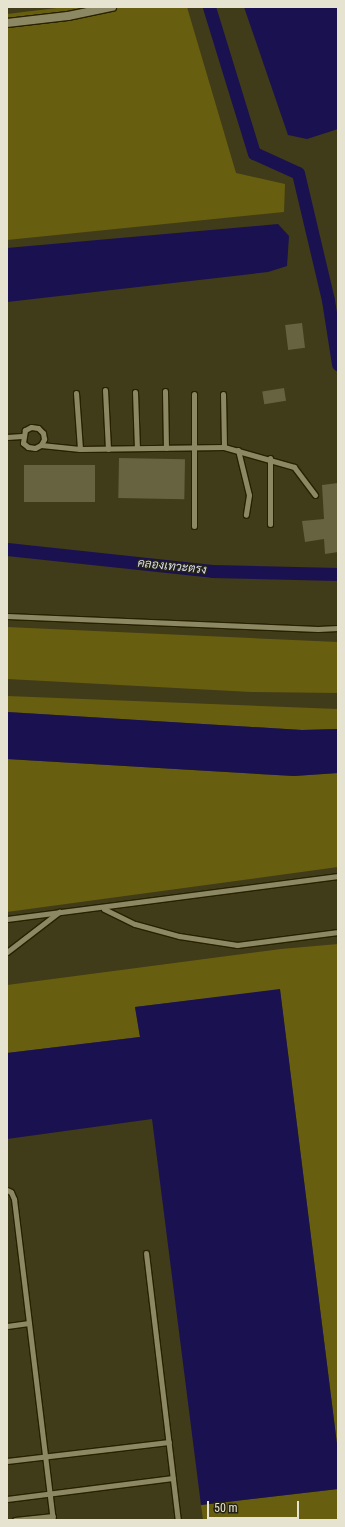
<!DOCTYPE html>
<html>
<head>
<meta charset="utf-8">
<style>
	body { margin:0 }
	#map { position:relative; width:345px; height:1527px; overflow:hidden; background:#403b19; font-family:"Roboto Condensed",Sarabun,sans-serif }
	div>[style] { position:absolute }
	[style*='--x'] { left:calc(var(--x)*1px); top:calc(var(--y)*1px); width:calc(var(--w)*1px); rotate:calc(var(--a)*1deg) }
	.green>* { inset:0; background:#685e0f }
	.water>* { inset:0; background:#1a1150 }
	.canal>* { height:13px; margin:-6.5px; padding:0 6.5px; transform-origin:6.5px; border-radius:6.5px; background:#1a1150 }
	.building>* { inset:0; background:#676240; transform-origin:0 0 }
	.roads { filter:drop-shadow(1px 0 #272100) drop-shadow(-1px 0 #272100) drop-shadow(0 1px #272100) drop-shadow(0 -1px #272100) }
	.service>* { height:5px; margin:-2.5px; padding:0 2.5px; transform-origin:2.5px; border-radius:2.5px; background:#8d8864 }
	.minor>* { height:8px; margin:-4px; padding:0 4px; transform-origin:4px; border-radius:4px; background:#8d8864 }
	span { translate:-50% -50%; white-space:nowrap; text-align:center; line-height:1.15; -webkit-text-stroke:3px #242213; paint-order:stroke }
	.water-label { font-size:12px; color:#d9dbef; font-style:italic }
	.frame { position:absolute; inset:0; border:8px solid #e6e3d0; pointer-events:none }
	.scale { position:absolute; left:207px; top:1501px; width:92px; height:18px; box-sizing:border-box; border:2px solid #e6e3d0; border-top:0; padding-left:5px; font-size:12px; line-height:14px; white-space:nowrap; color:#e6e3d0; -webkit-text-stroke:3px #242213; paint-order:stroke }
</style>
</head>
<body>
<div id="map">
	<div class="green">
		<i style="clip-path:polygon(65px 7px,187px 7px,236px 173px,285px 184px,284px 212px,7px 240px,7px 14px)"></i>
		<i style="clip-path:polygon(7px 627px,338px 642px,338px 693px,251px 692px,7px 679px)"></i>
		<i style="clip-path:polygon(7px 696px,338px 709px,338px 729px,302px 730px,7px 712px)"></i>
		<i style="clip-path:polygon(7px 759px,294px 776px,338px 773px,338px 867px,7px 912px)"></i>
		<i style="clip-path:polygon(338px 944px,338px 1452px,280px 990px,135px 1007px,140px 1037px,7px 1053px,7px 985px,281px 949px)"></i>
		<i style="clip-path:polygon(338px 1489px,338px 1520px,203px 1520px,201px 1505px)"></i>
	</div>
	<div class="water">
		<i style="clip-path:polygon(244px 7px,338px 7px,338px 129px,307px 139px,288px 135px)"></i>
		<i style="clip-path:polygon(278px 224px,289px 236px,287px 266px,268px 272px,7px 302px,7px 248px)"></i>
		<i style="clip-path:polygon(7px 712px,302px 730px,338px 729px,338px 773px,294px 776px,7px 759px)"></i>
		<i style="clip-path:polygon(280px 989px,338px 1452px,338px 1489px,201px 1505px,152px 1119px,7px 1139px,7px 1053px,140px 1037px,135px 1007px)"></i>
	</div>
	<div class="canal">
		<i style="--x:209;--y:7;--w:153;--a:72.9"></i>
		<i style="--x:254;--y:153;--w:48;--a:24.4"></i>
		<i style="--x:298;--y:173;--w:130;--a:76.7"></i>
		<i style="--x:328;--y:300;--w:65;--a:81.1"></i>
		<i style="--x:7;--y:549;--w:206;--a:6.1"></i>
		<i style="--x:212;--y:571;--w:126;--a:1.4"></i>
	</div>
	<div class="building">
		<i style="left:302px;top:323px;width:25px;height:17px;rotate:83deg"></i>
		<i style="left:284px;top:388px;width:13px;height:22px;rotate:81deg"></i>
		<i style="left:119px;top:458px;width:66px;height:40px;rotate:1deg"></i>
		<i style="left:24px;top:465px;width:71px;height:37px"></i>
		<i style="clip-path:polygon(338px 483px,338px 552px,325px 554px,324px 539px,305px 542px,302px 521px,324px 519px,322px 485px)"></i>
	</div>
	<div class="roads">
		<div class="service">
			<i style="--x:105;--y:390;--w:59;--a:87.1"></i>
			<i style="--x:165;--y:391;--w:57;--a:89"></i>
			<i style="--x:135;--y:392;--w:56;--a:88"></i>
			<i style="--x:76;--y:393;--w:56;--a:85.9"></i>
			<i style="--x:194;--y:394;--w:132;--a:90"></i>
			<i style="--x:223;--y:394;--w:53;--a:88.9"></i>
			<i style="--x:7;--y:437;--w:15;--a:-4"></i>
			<i style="--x:41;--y:445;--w:7;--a:-63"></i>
			<i style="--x:44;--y:439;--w:6;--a:-99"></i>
			<i style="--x:43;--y:433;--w:7;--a:-135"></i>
			<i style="--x:38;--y:428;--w:7;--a:-172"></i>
			<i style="--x:31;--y:427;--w:7;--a:153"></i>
			<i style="--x:25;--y:430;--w:13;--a:99"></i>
			<i style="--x:23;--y:443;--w:6;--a:39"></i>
			<i style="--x:28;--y:447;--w:7;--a:8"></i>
			<i style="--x:35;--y:448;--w:7;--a:-27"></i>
			<i style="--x:41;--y:445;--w:39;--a:6"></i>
			<i style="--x:80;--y:449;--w:144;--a:-0.8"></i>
			<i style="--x:224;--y:447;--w:73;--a:15.9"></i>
			<i style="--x:294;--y:467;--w:35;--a:53"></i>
			<i style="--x:238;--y:450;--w:46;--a:76.3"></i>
			<i style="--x:249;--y:495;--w:20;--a:99"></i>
			<i style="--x:270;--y:458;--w:66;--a:90"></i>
			<i style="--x:7;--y:616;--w:311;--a:2.4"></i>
			<i style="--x:318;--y:629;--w:20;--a:-3"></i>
			<i style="--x:104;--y:909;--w:34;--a:26"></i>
			<i style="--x:135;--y:924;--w:46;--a:15.3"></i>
			<i style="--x:179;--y:936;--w:59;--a:8.8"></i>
			<i style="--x:237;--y:945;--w:102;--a:-7.3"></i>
			<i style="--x:7;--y:919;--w:334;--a:-7.4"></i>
			<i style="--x:7;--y:952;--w:66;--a:-37.6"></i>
			<i style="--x:7;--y:1190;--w:4;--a:27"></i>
			<i style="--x:11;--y:1192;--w:8;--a:67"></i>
			<i style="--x:14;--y:1199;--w:323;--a:83.1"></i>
			<i style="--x:146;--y:1253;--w:269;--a:83.2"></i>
			<i style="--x:7;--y:1326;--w:22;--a:-8"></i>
			<i style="--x:7;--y:1461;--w:163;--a:-6.7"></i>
			<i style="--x:7;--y:1499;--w:167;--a:-7.2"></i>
			<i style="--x:15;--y:1520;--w:38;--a:-6"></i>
		</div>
		<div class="minor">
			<i style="--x:7;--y:23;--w:61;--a:-6.5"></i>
			<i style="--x:68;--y:16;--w:45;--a:-11.6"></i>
		</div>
	</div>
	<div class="water-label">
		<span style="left:172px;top:567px;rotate:6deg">คลองเทวะตรง</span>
	</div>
	<div class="frame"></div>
	<div class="scale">50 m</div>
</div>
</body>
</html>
